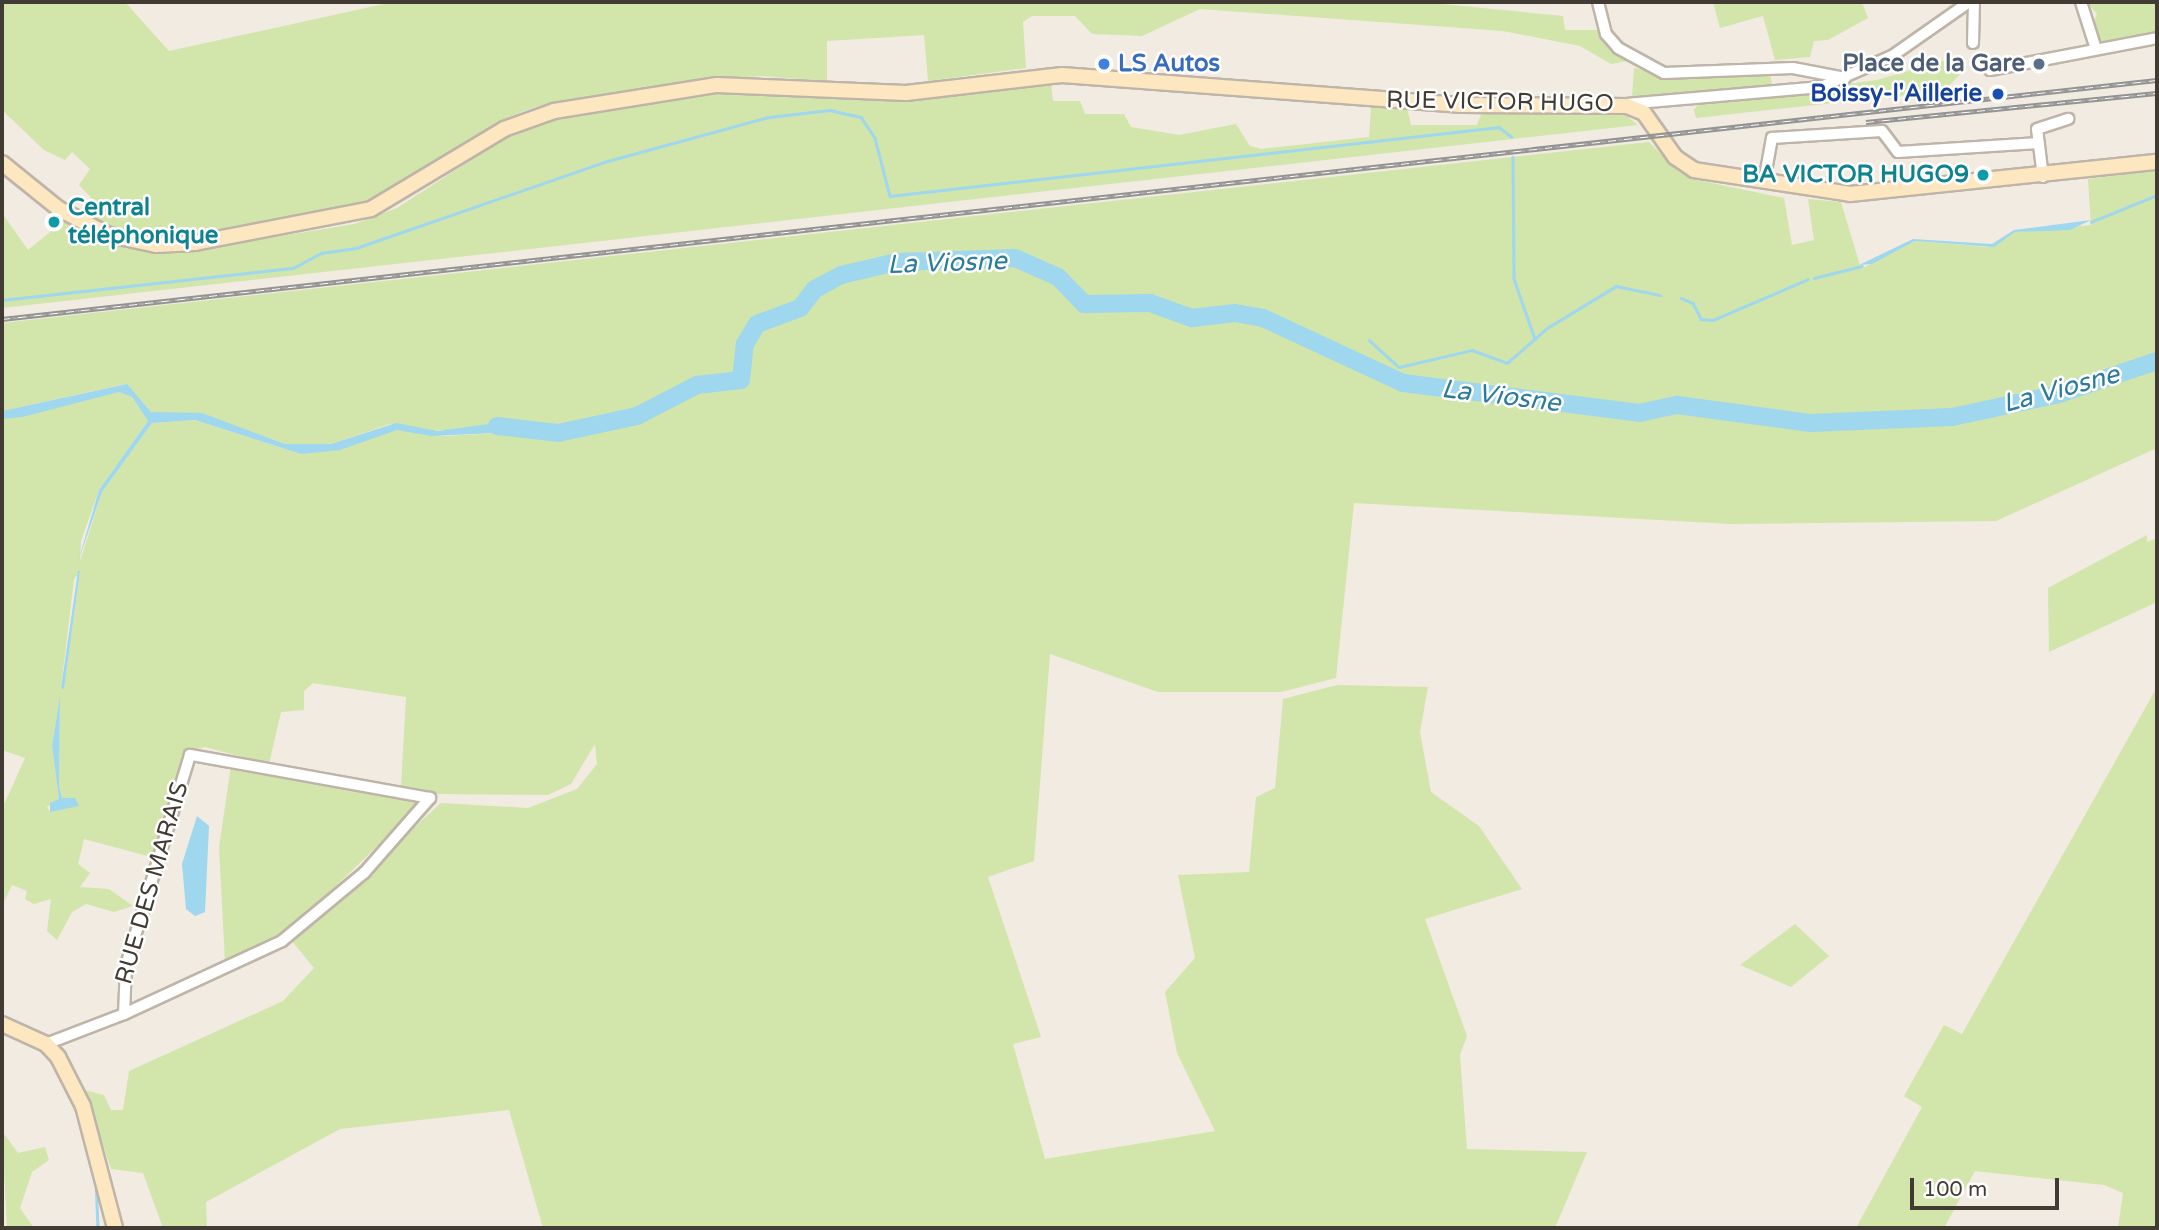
<!DOCTYPE html>
<html>
<head>
<meta charset="utf-8">
<style>
	body { margin:0 }
	#map { position:relative; width:2159px; height:1230px; overflow:hidden; background:#f1ebe2; font-family:"Varela Round",sans-serif }
	div>[style] { position:absolute }
	[style*='--x'] { left:calc(var(--x)*1px); top:calc(var(--y)*1px); width:calc(var(--w)*1px); rotate:calc(var(--a)*1deg) }
	.green>* { inset:0; background:#d2e5ab }
	.water>* { inset:0; background:#9ed7ee }
	.stream>* { height:2.5px; margin:-1.25px; padding:0 1.25px; transform-origin:1.25px; border-radius:1.25px; background:#9ed7ee }
	.river>* { height:18px; margin:-9px; padding:0 9px; transform-origin:9px; border-radius:9px; background:#9ed7ee }
	.roads { filter:drop-shadow(2px 0 #bfb4a8) drop-shadow(-2px 0 #bfb4a8) drop-shadow(0 2px #bfb4a8) drop-shadow(0 -2px #bfb4a8) }
	.street>* { height:10px; margin:-5px; padding:0 5px; transform-origin:5px; border-radius:5px; background:#fff }
	.secondary>* { height:14px; margin:-7px; padding:0 7px; transform-origin:7px; border-radius:7px; background:#fde7c0 }
	.rail>* { height:5px; margin-top:-2.5px; transform-origin:0; background:repeating-linear-gradient(90deg,#fff 0 8px,#939393 0 16px); box-sizing:border-box; border-block:2px solid #939393 }
	.dots>* { width:19px; height:19px; translate:-50% -50%; box-sizing:border-box; border:4px solid #fff; border-radius:50% }
	span { translate:-50% -50%; white-space:nowrap; text-align:center; line-height:1.15; -webkit-text-stroke:5px #fff; paint-order:stroke }
	.shop-label { font-size:24px; color:#366cbe; font-weight:700 }
	.left { translate:0 -50%; text-align:left }
	.service-label { font-size:24px; color:#4e5e75; font-weight:700 }
	.right { translate:-100% -50%; text-align:right }
	.transit-label { font-size:24px; color:#164399; font-weight:700 }
	.street-label { font-size:24px; color:#423b33 }
	.culture-label { font-size:24px; color:#0d838f; font-weight:700 }
	.water-label { font-size:26px; color:#2c7a9c; font-style:italic }
	.frame { position:absolute; inset:0; border:4px solid #423b33; pointer-events:none }
	.scale { position:absolute; left:1910px; top:1178px; width:149px; height:32px; box-sizing:border-box; border:4px solid #423b33; border-top:0; padding-left:9px; font-size:21px; line-height:24px; white-space:nowrap; color:#423b33; -webkit-text-stroke:5px #fff; paint-order:stroke }
</style>
</head>
<body>
<div id="map">
	<div class="green">
		<i style="clip-path:polygon(2px 2px,125px 2px,169px 51px,393px 2px,1422px 2px,1563px 16px,1565px 30px,1598px 30px,1628px 61px,1611px 64px,1580px 46px,1503px 31px,1200px 9px,1142px 36px,1092px 34px,1075px 16px,1032px 16px,1023px 22px,1026px 68px,928px 81px,924px 35px,827px 41px,827px 81px,760px 76px,685px 81px,535px 107px,509px 117px,382px 200px,345px 211px,163px 239px,136px 237px,95px 221px,102px 209px,79px 185px,90px 169px,72px 152px,65px 160px,44px 150px,2px 110px)"></i>
		<i style="clip-path:polygon(1713px 2px,1862px 2px,1868px 18px,1828px 40px,1814px 41px,1810px 57px,1775px 60px,1763px 16px,1720px 28px)"></i>
		<i style="clip-path:polygon(2086px 2px,2157px 2px,2157px 34px,2102px 42px,2092px 26px,2097px 14px)"></i>
		<i style="clip-path:polygon(1956px 57px,1966px 68px,1944px 91px,1696px 118px,1694px 110px,1698px 104px,1877px 80px)"></i>
		<i style="clip-path:polygon(1634px 68px,1676px 76px,1770px 73px,1773px 90px,1632px 97px)"></i>
		<i style="clip-path:polygon(1051px 84px,1053px 101px,1080px 101px,1085px 114px,1124px 114px,1131px 127px,1179px 135px,1236px 124px,1250px 146px,1261px 149px,1369px 137px,1371px 107px,1407px 107px,1411px 125px,1477px 125px,1482px 112px,1621px 112px,1638px 125px,2px 308px,2px 213px,28px 250px,65px 220px,127px 249px,197px 250px,354px 224px,397px 208px,505px 138px,559px 118px,726px 90px,906px 101px)"></i>
		<i style="clip-path:polygon(evenodd,1649px 142px,1679px 172px,1697px 180px,1784px 198px,1792px 245px,1814px 240px,1808px 199px,1841px 202px,1861px 269px,1915px 241px,1987px 247px,2015px 232px,2091px 225px,2088px 179px,2157px 170px,2157px 448px,1996px 521px,1731px 524px,1354px 503px,1336px 678px,1281px 692px,1158px 692px,1050px 654px,1034px 861px,988px 877px,1041px 1037px,1013px 1044px,1045px 1159px,1215px 1131px,1177px 1053px,1165px 992px,1195px 958px,1178px 875px,1249px 872px,1256px 797px,1275px 788px,1283px 699px,1337px 685px,1428px 687px,1420px 732px,1431px 792px,1479px 826px,1522px 889px,1425px 919px,1467px 1036px,1460px 1055px,1467px 1149px,1587px 1152px,1555px 1228px,543px 1228px,509px 1110px,340px 1129px,206px 1202px,207px 1228px,163px 1228px,143px 1173px,111px 1169px,84px 1090px,104px 1095px,111px 1110px,123px 1110px,129px 1071px,283px 1001px,314px 968px,291px 940px,441px 803px,528px 808px,577px 789px,597px 764px,595px 744px,571px 784px,548px 795px,439px 794px,401px 788px,406px 697px,313px 683px,304px 691px,304px 710px,281px 712px,269px 764px,205px 747px,184px 752px,155px 858px,84px 839px,78px 864px,90px 873px,80px 887px,109px 889px,133px 906px,114px 912px,86px 904px,72px 912px,57px 940px,47px 931px,51px 899px,34px 904px,25px 899px,27px 891px,12px 885px,2px 906px,2px 809px,25px 758px,2px 750px,2px 419px,119px 392px,132px 397px,148px 421px,99px 490px,81px 541px,80px 561px,102px 492px,152px 423px,195px 420px,301px 454px,397px 430px,445px 436px,517px 432px,518px 426px,427px 431px,390px 424px,331px 444px,285px 444px,227px 423px,151px 412px,126px 384px,2px 411px,2px 323px,1649px 142px,80px 572px,64px 688px,61px 688px,74px 579px,80px 572px,1649px 142px,60px 697px,59px 786px,62px 798px,79px 805px,50px 812px,47px 807px,59px 799px,52px 746px,60px 697px)"></i>
		<i style="clip-path:polygon(2147px 535px,2147px 542px,2157px 538px,2157px 602px,2049px 652px,2048px 588px)"></i>
		<i style="clip-path:polygon(2157px 687px,2157px 1228px,2118px 1228px,2123px 1193px,2104px 1185px,1975px 1171px,1944px 1228px,1856px 1228px,1922px 1107px,1904px 1096px,1944px 1025px,1962px 1034px)"></i>
		<i style="clip-path:polygon(231px 766px,419px 798px,421px 804px,286px 934px,225px 962px,219px 847px)"></i>
		<i style="clip-path:polygon(1795px 924px,1829px 956px,1791px 987px,1740px 965px)"></i>
		<i style="clip-path:polygon(2px 1131px,18px 1153px,45px 1147px,49px 1160px,32px 1172px,20px 1208px,34px 1228px,7px 1228px)"></i>
	</div>
	<div class="water">
		<i style="clip-path:polygon(2091px 220px,2070px 230px,2015px 232px,1994px 247px,1915px 241px,1872px 264px,1859px 265px,1913px 239px,1992px 244px,2014px 230px)"></i>
		<i style="clip-path:polygon(127px 384px,151px 412px,202px 413px,285px 444px,331px 444px,396px 423px,437px 431px,497px 423px,518px 426px,518px 432px,431px 436px,397px 430px,340px 450px,301px 454px,195px 420px,152px 423px,102px 492px,78px 562px,99px 490px,148px 421px,132px 397px,119px 392px,22px 417px,2px 419px,2px 411px)"></i>
		<i style="clip-path:polygon(78px 571px,80px 571px,64px 689px,61px 688px)"></i>
		<i style="clip-path:polygon(60px 696px,59px 786px,62px 798px,75px 798px,79px 806px,50px 812px,50px 803px,59px 799px,52px 746px)"></i>
		<i style="clip-path:polygon(197px 816px,209px 826px,205px 912px,195px 916px,186px 909px,182px 864px)"></i>
	</div>
	<div class="stream">
		<i style="--x:1513;--y:157;--w:122;--a:89.5"></i>
		<i style="--x:1514;--y:279;--w:64;--a:70.7"></i>
		<i style="--x:2091;--y:222;--w:71;--a:-22.2"></i>
		<i style="--x:1814;--y:278;--w:49;--a:-14"></i>
		<i style="--x:1681;--y:298;--w:13;--a:23"></i>
		<i style="--x:1693;--y:303;--w:18;--a:63"></i>
		<i style="--x:1701;--y:319;--w:12;--a:5"></i>
		<i style="--x:1713;--y:320;--w:103;--a:-23.3"></i>
		<i style="--x:2;--y:300;--w:293;--a:-6.3"></i>
		<i style="--x:293;--y:268;--w:32;--a:-28"></i>
		<i style="--x:321;--y:253;--w:35;--a:-8"></i>
		<i style="--x:356;--y:248;--w:262;--a:-19.1"></i>
		<i style="--x:604;--y:162;--w:171;--a:-15.3"></i>
		<i style="--x:769;--y:117;--w:61;--a:-6.5"></i>
		<i style="--x:830;--y:110;--w:32;--a:13"></i>
		<i style="--x:861;--y:117;--w:25;--a:56"></i>
		<i style="--x:875;--y:138;--w:60;--a:75.5"></i>
		<i style="--x:890;--y:196;--w:613;--a:-6.46"></i>
		<i style="--x:1499;--y:127;--w:16;--a:38"></i>
		<i style="--x:1369;--y:340;--w:40;--a:42"></i>
		<i style="--x:1399;--y:367;--w:75;--a:-13.1"></i>
		<i style="--x:1472;--y:350;--w:37;--a:20"></i>
		<i style="--x:1507;--y:363;--w:53;--a:-41.2"></i>
		<i style="--x:1547;--y:328;--w:81;--a:-31.3"></i>
		<i style="--x:1616;--y:286;--w:45;--a:11.6"></i>
		<i style="--x:96;--y:1177;--w:51;--a:87.8"></i>
	</div>
	<div class="river">
		<i style="--x:497;--y:426;--w:61;--a:6.5"></i>
		<i style="--x:558;--y:433;--w:81;--a:-12.1"></i>
		<i style="--x:637;--y:416;--w:68;--a:-27.3"></i>
		<i style="--x:697;--y:385;--w:44;--a:-6.5"></i>
		<i style="--x:741;--y:380;--w:36;--a:-84"></i>
		<i style="--x:745;--y:344;--w:23;--a:-59"></i>
		<i style="--x:757;--y:324;--w:46;--a:-20.4"></i>
		<i style="--x:800;--y:308;--w:24;--a:-52"></i>
		<i style="--x:815;--y:289;--w:30;--a:-28"></i>
		<i style="--x:841;--y:275;--w:57;--a:-13.1"></i>
		<i style="--x:897;--y:262;--w:118;--a:-1.9"></i>
		<i style="--x:1015;--y:258;--w:47;--a:23.8"></i>
		<i style="--x:1058;--y:277;--w:37;--a:46"></i>
		<i style="--x:1084;--y:304;--w:66;--a:-0.9"></i>
		<i style="--x:1150;--y:303;--w:45;--a:19.7"></i>
		<i style="--x:1192;--y:318;--w:43;--a:-6.6"></i>
		<i style="--x:1235;--y:313;--w:28;--a:10"></i>
		<i style="--x:1263;--y:318;--w:154;--a:24.9"></i>
		<i style="--x:1403;--y:383;--w:238;--a:7.2"></i>
		<i style="--x:1639;--y:413;--w:39;--a:-12"></i>
		<i style="--x:1677;--y:405;--w:135;--a:7.7"></i>
		<i style="--x:1811;--y:423;--w:141;--a:-2.4"></i>
		<i style="--x:1952;--y:417;--w:109;--a:-12.1"></i>
		<i style="--x:2059;--y:394;--w:103;--a:-18.6"></i>
	</div>
	<div class="roads">
		<div class="street">
			<i style="--x:1598;--y:2;--w:33;--a:76"></i>
			<i style="--x:1606;--y:34;--w:18;--a:49"></i>
			<i style="--x:1618;--y:48;--w:52;--a:28.5"></i>
			<i style="--x:1664;--y:73;--w:129;--a:-2.2"></i>
			<i style="--x:1793;--y:68;--w:53;--a:10.9"></i>
			<i style="--x:2081;--y:2;--w:49;--a:72.3"></i>
			<i style="--x:1973;--y:43;--w:41;--a:-88.6"></i>
			<i style="--x:1990;--y:70;--w:170;--a:-10.8"></i>
			<i style="--x:1626;--y:104;--w:196;--a:-5"></i>
			<i style="--x:1821;--y:87;--w:77;--a:-23.6"></i>
			<i style="--x:1892;--y:56;--w:94;--a:-35"></i>
			<i style="--x:2043;--y:177;--w:48;--a:-97.1"></i>
			<i style="--x:2037;--y:129;--w:33;--a:-18"></i>
			<i style="--x:1764;--y:182;--w:45;--a:-79.7"></i>
			<i style="--x:1772;--y:138;--w:110;--a:-3.6"></i>
			<i style="--x:1882;--y:131;--w:26;--a:53"></i>
			<i style="--x:1898;--y:152;--w:141;--a:-3.7"></i>
			<i style="--x:46;--y:1044;--w:84;--a:-21"></i>
			<i style="--x:124;--y:1014;--w:174;--a:-24.8"></i>
			<i style="--x:282;--y:941;--w:107;--a:-39.7"></i>
			<i style="--x:364;--y:873;--w:100;--a:-48.7"></i>
			<i style="--x:430;--y:798;--w:244;--a:-169.8"></i>
			<i style="--x:190;--y:755;--w:220;--a:106.9"></i>
			<i style="--x:126;--y:965;--w:49;--a:92.3"></i>
		</div>
		<div class="secondary">
			<i style="--x:2;--y:163;--w:73;--a:38.9"></i>
			<i style="--x:59;--y:209;--w:56;--a:27.5"></i>
			<i style="--x:109;--y:235;--w:48;--a:12"></i>
			<i style="--x:156;--y:245;--w:39;--a:-3"></i>
			<i style="--x:195;--y:243;--w:179;--a:-10.9"></i>
			<i style="--x:371;--y:209;--w:155;--a:-31"></i>
			<i style="--x:504;--y:129;--w:53;--a:-19.8"></i>
			<i style="--x:554;--y:111;--w:165;--a:-9.1"></i>
			<i style="--x:717;--y:85;--w:189;--a:2.4"></i>
			<i style="--x:906;--y:93;--w:157;--a:-6.6"></i>
			<i style="--x:1062;--y:75;--w:398;--a:4.3"></i>
			<i style="--x:1459;--y:105;--w:168;--a:0.3"></i>
			<i style="--x:1627;--y:106;--w:18;--a:22"></i>
			<i style="--x:1644;--y:113;--w:54;--a:54.8"></i>
			<i style="--x:1675;--y:157;--w:23;--a:34"></i>
			<i style="--x:1694;--y:170;--w:158;--a:8.7"></i>
			<i style="--x:1850;--y:194;--w:309;--a:-6"></i>
			<i style="--x:2;--y:1024;--w:48;--a:24.4"></i>
			<i style="--x:46;--y:1044;--w:18;--a:47"></i>
			<i style="--x:58;--y:1057;--w:55;--a:63"></i>
			<i style="--x:83;--y:1106;--w:126;--a:75.3"></i>
		</div>
	</div>
	<div class="rail">
		<i style="--x:1866;--y:122;--w:292;--a:-5.7"></i>
		<i style="--x:2;--y:319;--w:2168;--a:-6.33"></i>
	</div>
	<div class="dots">
		<i style="left:1104px;top:64px;background:#3f7fe0"></i>
		<i style="left:2039px;top:64px;background:#5c6f8a"></i>
		<i style="left:1998px;top:94px;background:#1a4fb4"></i>
		<i style="left:1983px;top:175px;background:#0f9aa8"></i>
		<i style="left:54px;top:222px;background:#0f9aa8"></i>
	</div>
	<div class="shop-label">
		<span class="left" style="left:1118px;top:64px">LS Autos</span>
	</div>
	<div class="service-label">
		<span class="right" style="left:2025px;top:64px">Place de la Gare</span>
	</div>
	<div class="transit-label">
		<span class="right" style="left:1982px;top:94px">Boissy-l'Aillerie</span>
	</div>
	<div class="street-label">
		<span style="left:1500px;top:102px;rotate:1deg">RUE VICTOR HUGO</span>
		<span style="left:152px;top:883px;rotate:-74deg">RUE DES MARAIS</span>
	</div>
	<div class="culture-label">
		<span class="right" style="left:1969px;top:175px">BA VICTOR HUGO9</span>
		<span class="left" style="left:68px;top:222px">Central<br>téléphonique</span>
	</div>
	<div class="water-label">
		<span style="left:947px;top:263px;rotate:-2deg">La Viosne</span>
		<span style="left:2061px;top:389px;rotate:-15deg">La Viosne</span>
		<span style="left:1501px;top:396px;rotate:7deg">La Viosne</span>
	</div>
	<div class="frame"></div>
	<div class="scale">100 m</div>
</div>
</body>
</html>
